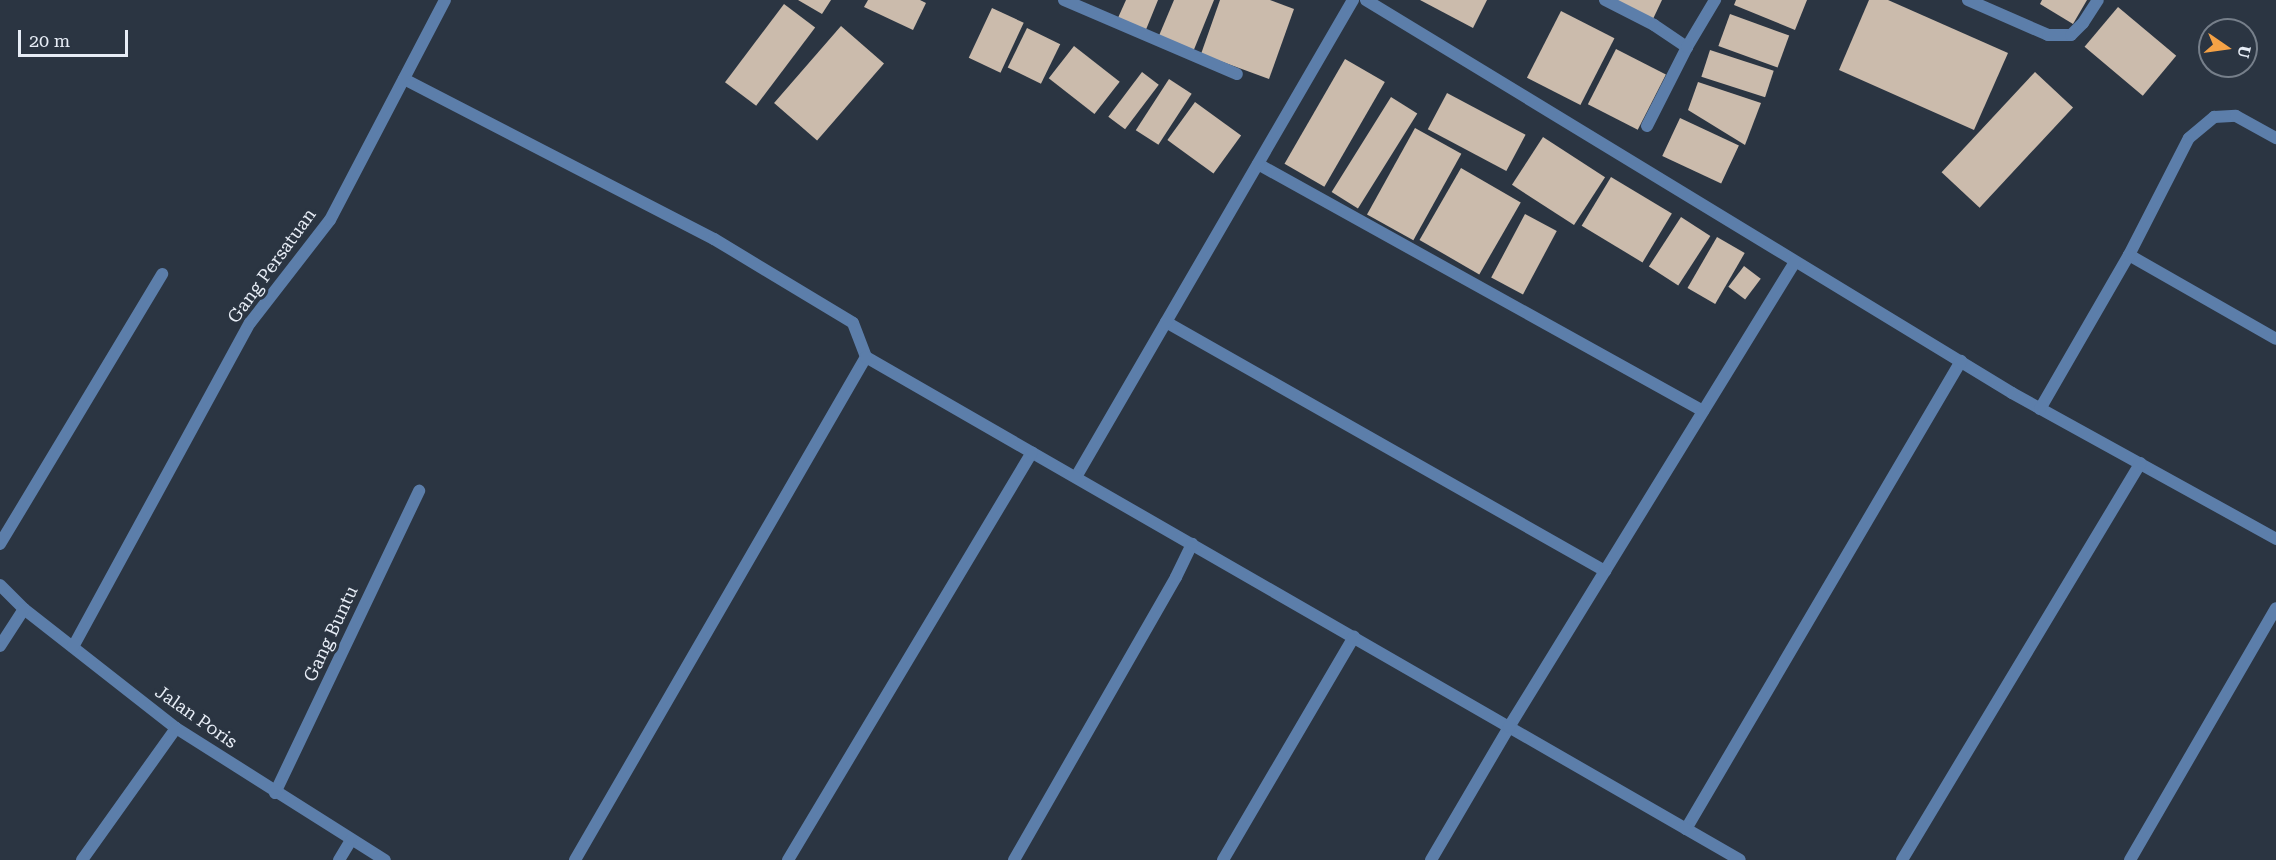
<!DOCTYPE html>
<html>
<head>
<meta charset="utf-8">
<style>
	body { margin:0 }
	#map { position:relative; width:2276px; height:860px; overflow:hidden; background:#2b3542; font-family:"Roboto Serif",serif }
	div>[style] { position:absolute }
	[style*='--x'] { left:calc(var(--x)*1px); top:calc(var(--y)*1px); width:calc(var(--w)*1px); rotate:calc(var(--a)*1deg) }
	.building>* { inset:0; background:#cbbbac; transform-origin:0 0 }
	.street>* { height:12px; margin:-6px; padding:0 6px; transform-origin:6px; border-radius:6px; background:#5c7eaa }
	span { translate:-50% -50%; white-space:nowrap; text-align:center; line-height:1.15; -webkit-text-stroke:6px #2b3542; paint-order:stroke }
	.street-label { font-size:18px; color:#e7edf6 }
	.north { position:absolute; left:2198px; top:18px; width:60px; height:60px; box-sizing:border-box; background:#2b3542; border:2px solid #767f8a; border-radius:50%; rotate:103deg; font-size:16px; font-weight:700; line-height:24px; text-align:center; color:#e7edf6 }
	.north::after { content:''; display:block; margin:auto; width:21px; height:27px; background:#f5a246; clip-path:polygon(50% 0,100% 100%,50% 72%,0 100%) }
	.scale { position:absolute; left:18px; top:30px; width:110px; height:27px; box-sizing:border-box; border:3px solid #e7edf6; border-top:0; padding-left:8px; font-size:18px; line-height:21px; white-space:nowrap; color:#e7edf6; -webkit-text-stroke:4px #2b3542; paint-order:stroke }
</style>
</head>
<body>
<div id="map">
	<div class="building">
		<i style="clip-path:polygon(798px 0,831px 0,822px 14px)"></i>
		<i style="clip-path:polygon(868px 0,920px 0,926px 3px,913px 30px,864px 7px)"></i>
		<i style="clip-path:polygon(1126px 0,1158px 0,1145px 32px,1117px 20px)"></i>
		<i style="clip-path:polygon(1174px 0,1214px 0,1193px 52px,1158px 38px)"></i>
		<i style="clip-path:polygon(1220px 0,1270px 0,1294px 9px,1269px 79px,1201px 54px)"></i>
		<i style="clip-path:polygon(1420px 0,1487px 0,1473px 28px)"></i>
		<i style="clip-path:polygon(1613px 0,1662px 0,1653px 19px)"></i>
		<i style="clip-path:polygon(1736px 0,1807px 0,1795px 30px,1734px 5px)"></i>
		<i style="clip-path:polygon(1869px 0,1888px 0,2008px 53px,1974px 130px,1839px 70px)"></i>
		<i style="clip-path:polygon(2042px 0,2087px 0,2073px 24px,2040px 4px)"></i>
		<i style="left:784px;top:4px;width:39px;height:98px;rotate:37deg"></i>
		<i style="left:2118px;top:7px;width:76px;height:52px;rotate:40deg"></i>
		<i style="left:992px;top:8px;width:35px;height:55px;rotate:25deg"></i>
		<i style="left:1561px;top:11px;width:60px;height:75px;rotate:27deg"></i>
		<i style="left:1730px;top:14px;width:63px;height:34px;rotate:20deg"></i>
		<i style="left:841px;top:26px;width:57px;height:102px;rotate:41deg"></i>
		<i style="left:1027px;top:28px;width:37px;height:44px;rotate:26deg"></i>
		<i style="left:1074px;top:46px;width:58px;height:41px;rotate:38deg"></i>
		<i style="left:1616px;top:49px;width:56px;height:62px;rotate:27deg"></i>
		<i style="left:1710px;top:50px;width:67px;height:28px;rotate:18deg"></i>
		<i style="left:1345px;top:59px;width:46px;height:121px;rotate:30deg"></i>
		<i style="left:1142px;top:72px;width:21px;height:56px;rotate:37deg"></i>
		<i style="left:2035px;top:72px;width:52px;height:137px;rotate:43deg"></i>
		<i style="left:1169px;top:79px;width:27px;height:61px;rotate:33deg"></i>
		<i style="clip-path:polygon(1698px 82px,1761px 103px,1745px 145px,1688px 110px)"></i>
		<i style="left:1447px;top:93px;width:89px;height:41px;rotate:28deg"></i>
		<i style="left:1391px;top:97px;width:31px;height:112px;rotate:32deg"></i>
		<i style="left:1195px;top:102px;width:57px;height:47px;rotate:36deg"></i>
		<i style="left:1680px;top:118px;width:65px;height:42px;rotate:25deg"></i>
		<i style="left:1415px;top:128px;width:53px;height:99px;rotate:29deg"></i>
		<i style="left:1543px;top:137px;width:74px;height:57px;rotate:33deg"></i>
		<i style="left:1461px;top:168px;width:69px;height:83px;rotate:30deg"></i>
		<i style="left:1611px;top:177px;width:71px;height:57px;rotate:31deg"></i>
		<i style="left:1525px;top:214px;width:36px;height:72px;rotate:28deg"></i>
		<i style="left:1681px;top:217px;width:35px;height:59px;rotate:33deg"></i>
		<i style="left:1717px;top:237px;width:32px;height:59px;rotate:30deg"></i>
		<i style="left:1744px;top:266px;width:21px;height:26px;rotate:37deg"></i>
	</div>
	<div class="street">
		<i style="--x:1064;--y:0;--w:188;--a:23.2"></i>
		<i style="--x:1366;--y:0;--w:756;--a:31.31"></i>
		<i style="--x:2012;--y:393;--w:302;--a:28.9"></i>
		<i style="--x:1605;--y:0;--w:55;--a:27"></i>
		<i style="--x:1654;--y:25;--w:40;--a:34"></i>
		<i style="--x:1968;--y:0;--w:87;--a:23.6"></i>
		<i style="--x:2048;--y:35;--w:23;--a:0"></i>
		<i style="--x:2071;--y:35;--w:17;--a:-45"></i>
		<i style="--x:2083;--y:23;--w:27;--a:-57"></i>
		<i style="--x:404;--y:79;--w:349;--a:27.3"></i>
		<i style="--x:714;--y:239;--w:162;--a:31.1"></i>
		<i style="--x:853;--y:323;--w:36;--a:69"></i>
		<i style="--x:1647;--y:126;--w:89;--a:-63.1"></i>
		<i style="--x:1687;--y:47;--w:55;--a:-59.2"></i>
		<i style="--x:1258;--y:164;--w:509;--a:29.03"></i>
		<i style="--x:2129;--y:255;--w:169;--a:29.7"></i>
		<i style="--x:1166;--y:322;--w:505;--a:29.56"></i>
		<i style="--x:2040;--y:409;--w:178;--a:-60"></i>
		<i style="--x:2129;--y:255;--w:131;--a:-62.9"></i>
		<i style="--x:2189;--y:138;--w:33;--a:-40"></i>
		<i style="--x:2214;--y:117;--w:22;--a:-3"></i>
		<i style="--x:2236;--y:116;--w:46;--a:28.8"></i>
		<i style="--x:1076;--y:477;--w:552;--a:-59.86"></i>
		<i style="--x:0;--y:544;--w:315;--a:-59"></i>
		<i style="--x:0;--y:585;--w:34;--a:45"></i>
		<i style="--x:24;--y:609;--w:193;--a:38.1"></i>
		<i style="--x:176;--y:728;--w:247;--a:32.3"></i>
		<i style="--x:0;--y:646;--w:44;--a:-57"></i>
		<i style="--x:73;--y:647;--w:369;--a:-61.4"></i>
		<i style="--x:250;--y:323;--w:130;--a:-52.2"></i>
		<i style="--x:330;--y:220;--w:248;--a:-62.4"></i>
		<i style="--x:275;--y:793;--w:335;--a:-64.5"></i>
		<i style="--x:1686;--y:829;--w:543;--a:-59.56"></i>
		<i style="--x:82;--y:860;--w:162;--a:-54.5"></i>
		<i style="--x:339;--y:860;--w:23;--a:-59"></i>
		<i style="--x:575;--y:860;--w:581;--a:-59.95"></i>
		<i style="--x:866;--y:357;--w:1008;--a:29.92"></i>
		<i style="--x:788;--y:860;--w:475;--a:-59.1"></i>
		<i style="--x:1014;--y:860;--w:326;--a:-60.2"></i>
		<i style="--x:1176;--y:577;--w:37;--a:-64"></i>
		<i style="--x:1223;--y:860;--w:259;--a:-59.6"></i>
		<i style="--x:1431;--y:860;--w:154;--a:-59.6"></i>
		<i style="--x:1509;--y:727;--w:546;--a:-58.41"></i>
		<i style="--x:1902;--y:860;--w:463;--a:-59"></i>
		<i style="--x:2130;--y:860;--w:291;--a:-59.9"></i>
	</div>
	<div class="street-label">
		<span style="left:272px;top:266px;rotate:-54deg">Gang Persatuan</span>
		<span style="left:331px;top:634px;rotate:-65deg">Gang Buntu</span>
		<span style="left:196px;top:717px;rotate:35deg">Jalan Poris</span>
	</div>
	<div class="north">U</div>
	<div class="scale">20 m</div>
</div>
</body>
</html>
